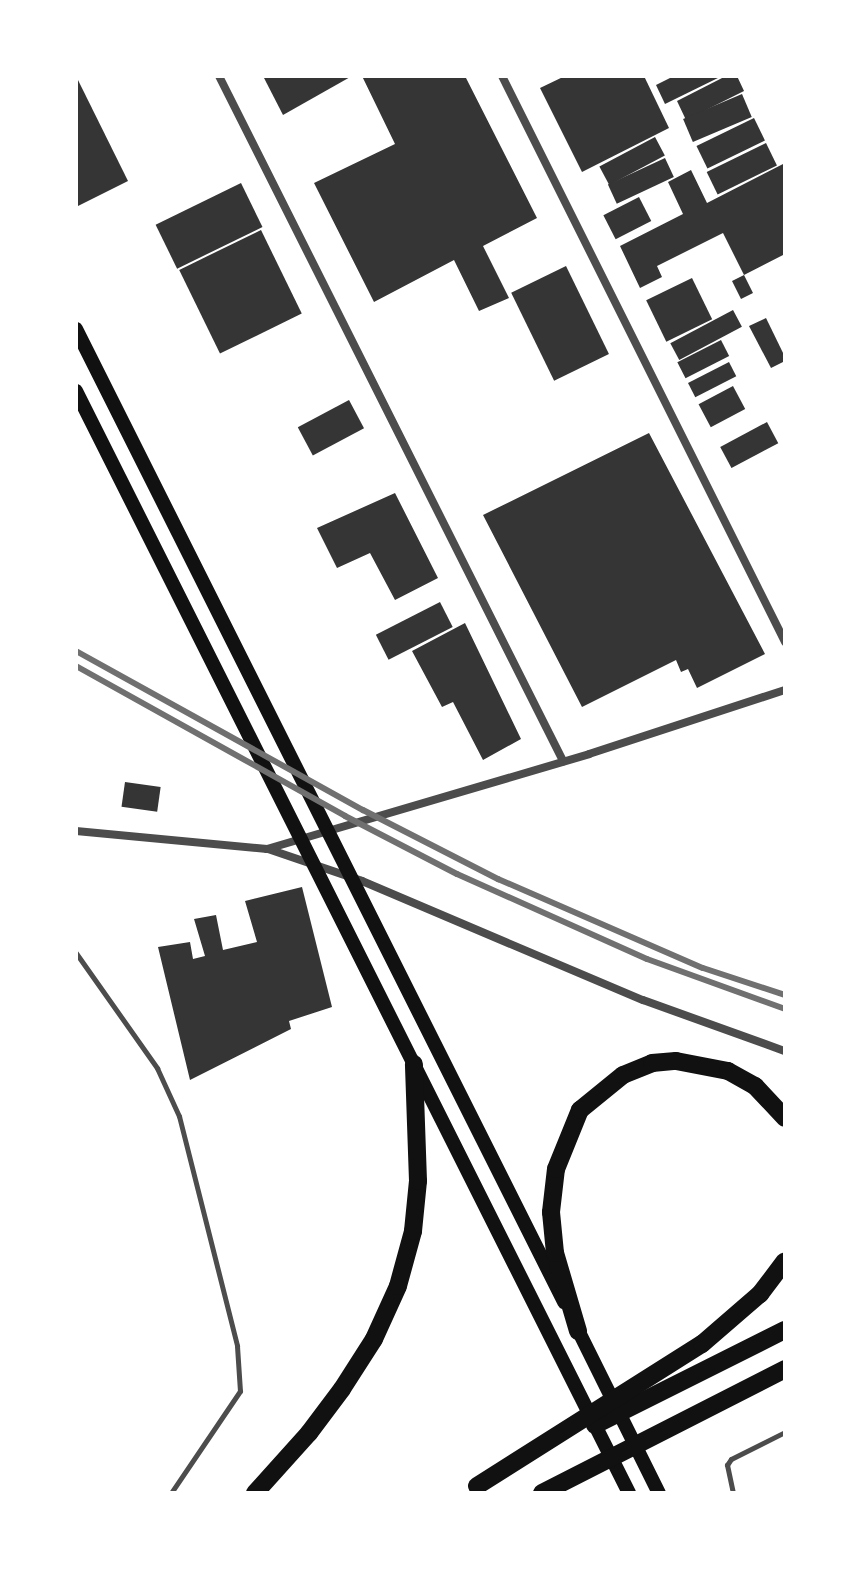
<!DOCTYPE html>
<html>
<head>
<meta charset="utf-8">
<style>
	body { margin:0 }
	#map { position:relative; width:861px; height:1569px; overflow:hidden; background:#fff; font-family:"Exo 2",sans-serif }
	div>[style] { position:absolute }
	[style*='--x'] { left:calc(var(--x)*1px); top:calc(var(--y)*1px); width:calc(var(--w)*1px); rotate:calc(var(--a)*1deg) }
	.building>* { inset:0; background:#353535; transform-origin:0 0 }
	.service>* { height:5px; margin:-2.5px; padding:0 2.5px; transform-origin:2.5px; border-radius:2.5px; background:#4c4c4c }
	.minor>* { height:8px; margin:-4px; padding:0 4px; transform-origin:4px; border-radius:4px; background:#4c4c4c }
	.secondary>* { height:14px; margin:-7px; padding:0 7px; transform-origin:7px; border-radius:7px; background:#111 }
	.motorway>* { height:18px; margin:-9px; padding:0 9px; transform-origin:9px; border-radius:9px; background:#111 }
	.rail>* { height:6px; margin:-3px; padding:0 3px; transform-origin:3px; border-radius:3px; background:#707070 }
	span { translate:-50% -50%; white-space:nowrap; text-align:center; line-height:1.15; -webkit-text-stroke:6px #fff; paint-order:stroke }
	.frame { position:absolute; inset:0; border:78px solid #fff; pointer-events:none }
</style>
</head>
<body>
<div id="map">
	<div class="building">
		<i style="clip-path:polygon(76px 76px,128px 181px,76px 207px)"></i>
		<i style="clip-path:polygon(263px 76px,352px 76px,283px 115px)"></i>
		<i style="clip-path:polygon(362px 76px,465px 76px,537px 218px,483px 246px,509px 298px,479px 311px,454px 260px,374px 302px,314px 183px,395px 144px)"></i>
		<i style="clip-path:polygon(565px 76px,644px 76px,669px 128px,582px 172px,540px 88px)"></i>
		<i style="clip-path:polygon(674px 76px,722px 76px,665px 104px,656px 85px)"></i>
		<i style="clip-path:polygon(726px 76px,737px 76px,744px 91px,686px 120px,677px 101px)"></i>
		<i style="left:742px;top:94px;width:25px;height:64px;rotate:67deg"></i>
		<i style="left:754px;top:118px;width:25px;height:64px;rotate:64deg"></i>
		<i style="left:655px;top:137px;width:21px;height:63px;rotate:62deg"></i>
		<i style="left:766px;top:143px;width:25px;height:66px;rotate:64deg"></i>
		<i style="left:665px;top:158px;width:21px;height:63px;rotate:65deg"></i>
		<i style="clip-path:polygon(785px 163px,785px 254px,744px 275px,753px 293px,741px 299px,732px 281px,744px 275px,723px 233px,657px 266px,662px 277px,640px 288px,620px 246px,683px 214px,668px 182px,691px 170px,707px 203px)"></i>
		<i style="left:241px;top:183px;width:49px;height:95px;rotate:64deg"></i>
		<i style="left:639px;top:197px;width:27px;height:40px;rotate:63deg"></i>
		<i style="left:261px;top:230px;width:93px;height:91px;rotate:64deg"></i>
		<i style="left:566px;top:266px;width:98px;height:61px;rotate:64deg"></i>
		<i style="left:692px;top:278px;width:46px;height:51px;rotate:64deg"></i>
		<i style="left:733px;top:310px;width:19px;height:71px;rotate:62deg"></i>
		<i style="clip-path:polygon(766px 318px,785px 357px,785px 361px,771px 368px,749px 326px)"></i>
		<i style="left:721px;top:340px;width:18px;height:49px;rotate:63deg"></i>
		<i style="left:729px;top:362px;width:16px;height:46px;rotate:63deg"></i>
		<i style="left:733px;top:386px;width:26px;height:39px;rotate:62deg"></i>
		<i style="left:349px;top:400px;width:32px;height:58px;rotate:62deg"></i>
		<i style="left:767px;top:422px;width:24px;height:53px;rotate:62deg"></i>
		<i style="clip-path:polygon(649px 433px,765px 654px,697px 688px,688px 669px,681px 672px,676px 660px,582px 707px,483px 515px)"></i>
		<i style="clip-path:polygon(395px 493px,438px 578px,395px 600px,370px 553px,337px 568px,317px 528px)"></i>
		<i style="left:440px;top:602px;width:28px;height:72px;rotate:63deg"></i>
		<i style="clip-path:polygon(465px 623px,521px 739px,483px 760px,453px 702px,442px 707px,412px 651px)"></i>
		<i style="left:125px;top:782px;width:36px;height:25px;rotate:8deg"></i>
		<i style="clip-path:polygon(302px 887px,332px 1007px,289px 1021px,291px 1029px,190px 1080px,158px 947px,190px 942px,193px 959px,205px 956px,194px 919px,216px 915px,223px 950px,257px 942px,245px 901px)"></i>
	</div>
	<div class="service">
		<i style="--x:76;--y:953;--w:141;--a:54.8"></i>
		<i style="--x:157;--y:1068;--w:53;--a:65.4"></i>
		<i style="--x:179;--y:1116;--w:237;--a:75.8"></i>
		<i style="--x:237;--y:1346;--w:45;--a:86.2"></i>
		<i style="--x:240;--y:1391;--w:123;--a:124.1"></i>
		<i style="--x:733;--y:1493;--w:29;--a:-102"></i>
		<i style="--x:727;--y:1465;--w:7;--a:-56"></i>
		<i style="--x:731;--y:1459;--w:60;--a:-26.6"></i>
	</div>
	<div class="minor">
		<i style="--x:219;--y:76;--w:767;--a:63.33"></i>
		<i style="--x:502;--y:76;--w:633;--a:63.43"></i>
		<i style="--x:76;--y:831;--w:192;--a:5.4"></i>
		<i style="--x:267;--y:849;--w:336;--a:-16.4"></i>
		<i style="--x:589;--y:754;--w:206;--a:-18.1"></i>
		<i style="--x:268;--y:849;--w:99;--a:18.8"></i>
		<i style="--x:362;--y:881;--w:305;--a:23"></i>
		<i style="--x:643;--y:1000;--w:151;--a:19.8"></i>
	</div>
	<div class="secondary">
		<i style="--x:76;--y:329;--w:1089;--a:63.36"></i>
		<i style="--x:76;--y:391;--w:1233;--a:63.35"></i>
		<i style="--x:575;--y:1324;--w:189;--a:63.6"></i>
	</div>
	<div class="motorway">
		<i style="--x:578;--y:1331;--w:81;--a:-106.4"></i>
		<i style="--x:555;--y:1253;--w:41;--a:-95.6"></i>
		<i style="--x:551;--y:1212;--w:43;--a:-83.4"></i>
		<i style="--x:556;--y:1169;--w:64;--a:-67.9"></i>
		<i style="--x:580;--y:1110;--w:55;--a:-39.1"></i>
		<i style="--x:623;--y:1075;--w:31;--a:-22"></i>
		<i style="--x:652;--y:1063;--w:24;--a:-5"></i>
		<i style="--x:676;--y:1061;--w:53;--a:10.9"></i>
		<i style="--x:728;--y:1071;--w:31;--a:29"></i>
		<i style="--x:755;--y:1086;--w:44;--a:46.8"></i>
		<i style="--x:595;--y:1425;--w:212;--a:-26.6"></i>
		<i style="--x:477;--y:1486;--w:266;--a:-32.3"></i>
		<i style="--x:702;--y:1344;--w:77;--a:-40.8"></i>
		<i style="--x:760;--y:1294;--w:41;--a:-52.9"></i>
		<i style="--x:255;--y:1493;--w:81;--a:-48"></i>
		<i style="--x:309;--y:1433;--w:55;--a:-53.1"></i>
		<i style="--x:342;--y:1389;--w:59;--a:-57.4"></i>
		<i style="--x:374;--y:1339;--w:58;--a:-65.6"></i>
		<i style="--x:398;--y:1286;--w:57;--a:-74.7"></i>
		<i style="--x:413;--y:1231;--w:50;--a:-84.3"></i>
		<i style="--x:418;--y:1181;--w:117;--a:-92"></i>
		<i style="--x:542;--y:1493;--w:273;--a:-27"></i>
	</div>
	<div class="rail">
		<i style="--x:76;--y:651;--w:328;--a:29"></i>
		<i style="--x:363;--y:810;--w:152;--a:27.1"></i>
		<i style="--x:498;--y:879;--w:223;--a:23.5"></i>
		<i style="--x:703;--y:968;--w:86;--a:18.2"></i>
		<i style="--x:76;--y:666;--w:308;--a:29.1"></i>
		<i style="--x:345;--y:816;--w:126;--a:27.4"></i>
		<i style="--x:457;--y:874;--w:208;--a:24.1"></i>
		<i style="--x:647;--y:959;--w:147;--a:19.9"></i>
	</div>
	<div class="frame"></div>
</div>
</body>
</html>
